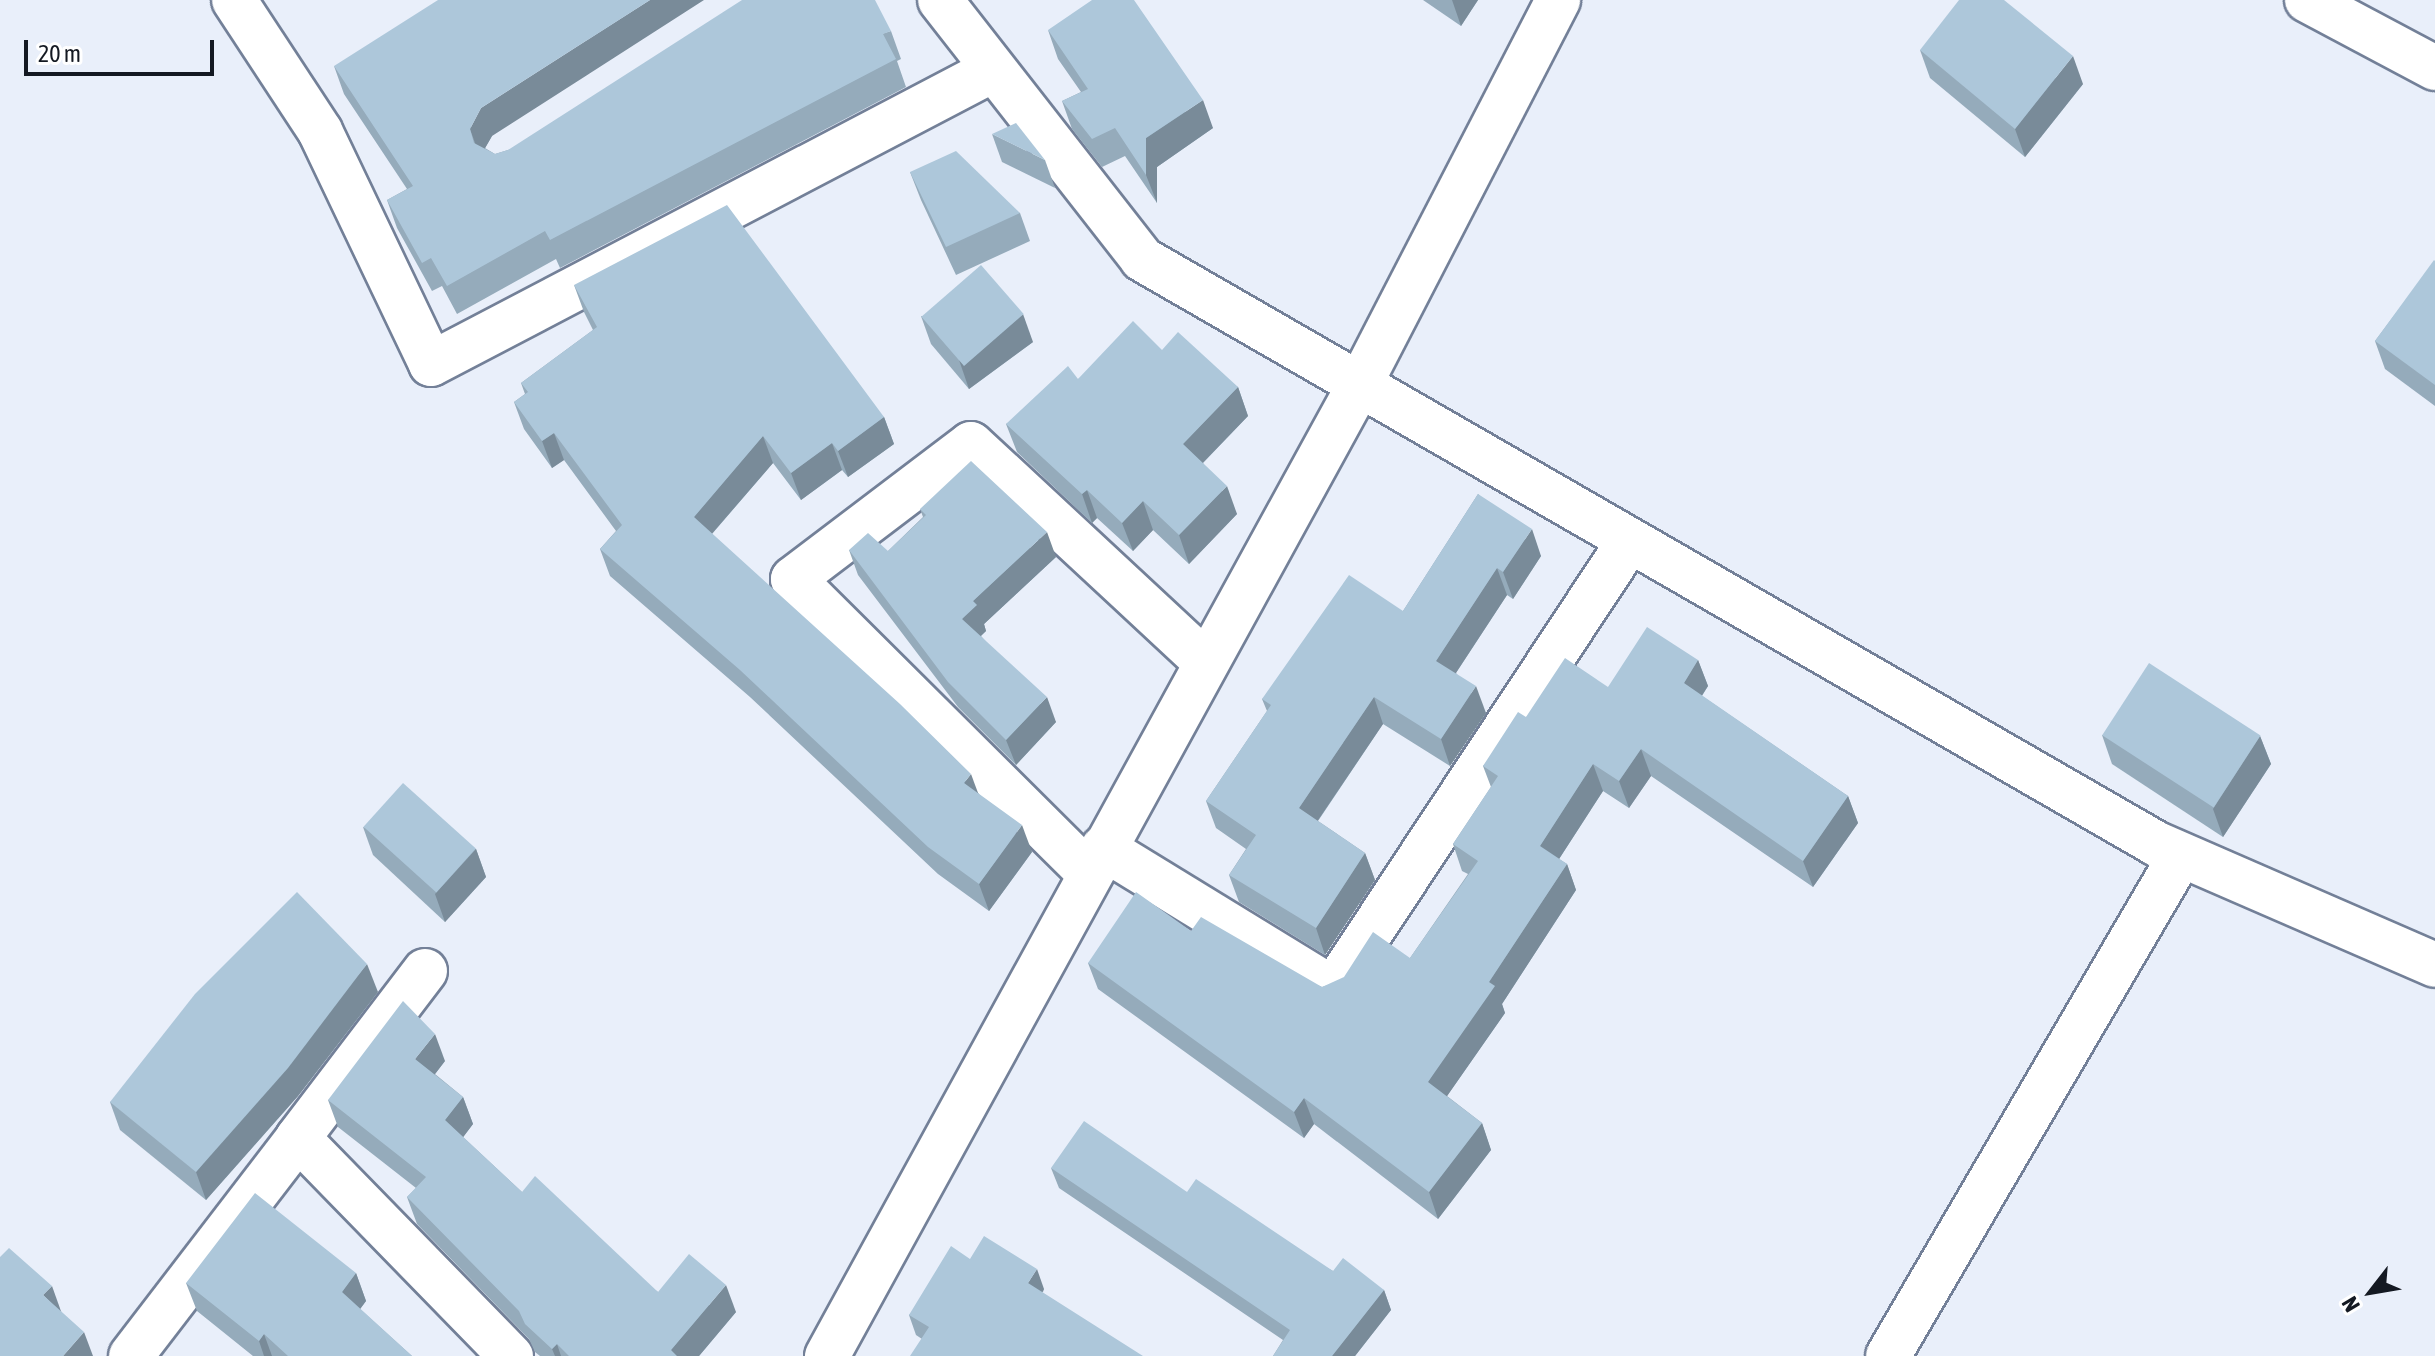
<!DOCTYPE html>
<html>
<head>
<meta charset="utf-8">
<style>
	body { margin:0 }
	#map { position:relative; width:2435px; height:1356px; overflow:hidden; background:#e9effa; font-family:"Asap Condensed",sans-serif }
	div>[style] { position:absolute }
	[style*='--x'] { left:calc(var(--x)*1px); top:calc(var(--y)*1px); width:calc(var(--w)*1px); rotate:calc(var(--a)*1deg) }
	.roads { filter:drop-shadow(2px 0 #738098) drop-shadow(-2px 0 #738098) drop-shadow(0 2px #738098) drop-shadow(0 -2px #738098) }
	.minor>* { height:44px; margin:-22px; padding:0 22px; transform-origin:22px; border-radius:22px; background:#fff }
	.tertiary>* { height:44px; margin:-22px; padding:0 22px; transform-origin:22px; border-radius:22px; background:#fff }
	.wall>* { inset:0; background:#95abbb }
	.shaded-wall>* { inset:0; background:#798b99 }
	.building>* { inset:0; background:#adc7da; transform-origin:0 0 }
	span { translate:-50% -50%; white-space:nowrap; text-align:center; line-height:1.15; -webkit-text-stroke:8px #fff; paint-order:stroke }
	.north { position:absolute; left:2331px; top:1252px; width:80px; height:80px; -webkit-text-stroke:6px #fff; paint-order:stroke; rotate:239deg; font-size:22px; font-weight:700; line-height:32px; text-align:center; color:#141922 }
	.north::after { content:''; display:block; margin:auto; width:28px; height:36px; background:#141922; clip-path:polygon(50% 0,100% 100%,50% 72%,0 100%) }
	.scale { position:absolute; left:24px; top:40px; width:190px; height:36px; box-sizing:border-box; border:4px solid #141922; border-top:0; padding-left:10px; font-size:24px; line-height:28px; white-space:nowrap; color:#141922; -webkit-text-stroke:6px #fff; paint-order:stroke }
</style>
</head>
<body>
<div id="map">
	<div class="roads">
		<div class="minor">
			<i style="--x:234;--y:0;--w:157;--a:56.7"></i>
			<i style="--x:320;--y:131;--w:258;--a:64.5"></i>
			<i style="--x:431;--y:364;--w:634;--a:-27.62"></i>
			<i style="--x:940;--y:0;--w:328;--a:52"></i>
			<i style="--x:1142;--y:259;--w:1172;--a:29.96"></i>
			<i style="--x:2157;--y:844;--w:303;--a:23.5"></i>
			<i style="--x:2307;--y:0;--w:145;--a:28"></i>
			<i style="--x:1103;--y:848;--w:270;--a:31.5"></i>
			<i style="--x:1333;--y:989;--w:538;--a:-56.52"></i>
			<i style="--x:1089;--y:873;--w:417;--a:-135.2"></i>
			<i style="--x:793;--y:579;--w:223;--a:-37.2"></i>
			<i style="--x:971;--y:444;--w:321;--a:42.9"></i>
			<i style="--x:425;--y:971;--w:210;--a:127.3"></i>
			<i style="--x:298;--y:1138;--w:305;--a:45.7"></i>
			<i style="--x:131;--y:1356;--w:275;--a:-52.5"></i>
			<i style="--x:1888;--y:1356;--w:580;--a:-59.68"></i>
		</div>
		<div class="tertiary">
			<i style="--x:827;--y:1356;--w:1111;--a:-61.27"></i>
			<i style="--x:1361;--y:382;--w:430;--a:-62.7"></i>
		</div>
	</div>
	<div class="wall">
		<i style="clip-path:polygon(1423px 0,1478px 0,1461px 26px)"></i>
		<i style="clip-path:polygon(1048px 30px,1213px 128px,1157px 167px,1157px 203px,1125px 156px,1102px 167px,1072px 129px,1062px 101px,1081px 92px,1058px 59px)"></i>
		<i style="clip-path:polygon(891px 31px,901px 59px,897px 61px,906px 87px,560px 268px,556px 259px,457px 314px,442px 286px,432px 291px,397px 228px,387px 200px,407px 189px,344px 94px,334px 66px,492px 136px,485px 148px,495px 154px)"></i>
		<i style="clip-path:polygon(1920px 50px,2083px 84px,2025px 157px,1930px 78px)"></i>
		<i style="clip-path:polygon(992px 134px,1045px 160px,1055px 188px,1002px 162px)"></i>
		<i style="clip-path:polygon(910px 172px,1020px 213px,1030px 241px,956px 275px,921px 200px)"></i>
		<i style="clip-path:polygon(2435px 261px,2435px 406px,2385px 369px,2375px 341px)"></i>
		<i style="clip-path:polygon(574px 285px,884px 417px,894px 444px,848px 477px,842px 470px,801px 500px,773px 463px,712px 534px,978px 793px,1032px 852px,989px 911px,938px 874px,750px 697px,610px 576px,600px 549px,616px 531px,564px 460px,552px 468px,524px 429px,514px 402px,525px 394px,521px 383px,593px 330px,584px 312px)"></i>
		<i style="clip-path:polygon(921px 316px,1033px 342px,969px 389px,931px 344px)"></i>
		<i style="clip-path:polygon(1162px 350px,1238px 387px,1248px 416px,1203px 463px,1237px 514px,1189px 564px,1153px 530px,1133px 551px,1097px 518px,1092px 523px,1017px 452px,1006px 424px,1078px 379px)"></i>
		<i style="clip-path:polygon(1478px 494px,1541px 556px,1513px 599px,1507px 595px,1456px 673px,1486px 713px,1450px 766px,1383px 724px,1318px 821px,1365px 853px,1375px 880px,1325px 955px,1239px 902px,1229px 875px,1246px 849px,1216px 828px,1206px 801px,1267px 711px,1262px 699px,1403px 611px)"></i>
		<i style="clip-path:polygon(920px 509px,1056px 557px,984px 624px,986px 631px,981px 636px,1056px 722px,1016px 765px,958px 707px,858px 575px,849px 550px,888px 551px,923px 517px)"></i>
		<i style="clip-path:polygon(1698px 660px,1708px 686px,1702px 696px,1848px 796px,1858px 823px,1813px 887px,1651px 776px,1629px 808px,1603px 791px,1559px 859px,1567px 864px,1576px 890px,1502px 1004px,1505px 1013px,1447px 1096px,1482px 1123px,1491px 1150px,1438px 1219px,1314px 1124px,1304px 1138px,1098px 989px,1088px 963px,1191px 931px,1322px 987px,1410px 958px,1468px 874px,1462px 871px,1453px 844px,1491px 787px,1483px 766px,1526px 717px,1608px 687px)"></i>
		<i style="clip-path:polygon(2102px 735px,2260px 736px,2271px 764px,2223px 837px,2112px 764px)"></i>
		<i style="clip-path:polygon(363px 827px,476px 849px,486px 877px,445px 922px,373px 855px)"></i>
		<i style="clip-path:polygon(378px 992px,298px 1096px,206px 1200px,120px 1130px,110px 1102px)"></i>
		<i style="clip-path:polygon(445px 1061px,435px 1074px,463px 1097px,473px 1124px,463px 1137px,522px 1192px,658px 1292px,736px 1312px,699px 1356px,540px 1356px,535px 1352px,529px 1339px,417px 1224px,407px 1197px,416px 1188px,338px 1127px,328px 1100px)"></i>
		<i style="clip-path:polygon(1051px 1168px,1187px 1192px,1333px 1271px,1384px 1290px,1391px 1310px,1355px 1356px,1273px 1356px,1283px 1340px,1059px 1188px)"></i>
		<i style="clip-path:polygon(970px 1259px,1044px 1289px,1043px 1292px,922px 1339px,916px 1335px,909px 1315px)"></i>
		<i style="clip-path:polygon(356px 1273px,366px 1301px,360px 1309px,412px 1356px,253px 1356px,197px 1311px,186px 1283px)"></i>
	</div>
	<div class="shaded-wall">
		<i style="clip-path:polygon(650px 0,704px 0,492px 136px,480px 157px,470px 129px,481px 108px)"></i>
		<i style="clip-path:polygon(1452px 0,1478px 0,1461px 26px)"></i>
		<i style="clip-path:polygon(2073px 56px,2083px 84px,2025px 157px,2015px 129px)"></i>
		<i style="clip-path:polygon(1203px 100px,1213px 128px,1157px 167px,1157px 203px,1146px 175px,1146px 138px)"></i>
		<i style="clip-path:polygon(1023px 314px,1033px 342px,969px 389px,959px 360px)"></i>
		<i style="clip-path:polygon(1238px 387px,1248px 416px,1193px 473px,1183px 444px)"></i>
		<i style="clip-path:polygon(884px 417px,894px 444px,848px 477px,838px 451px)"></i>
		<i style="clip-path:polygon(554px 433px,564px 460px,552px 468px,542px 441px)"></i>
		<i style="clip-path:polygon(763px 436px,773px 463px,703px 544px,694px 517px)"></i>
		<i style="clip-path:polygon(832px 443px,842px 470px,801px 500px,791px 473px)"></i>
		<i style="clip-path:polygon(1227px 486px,1237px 514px,1189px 564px,1179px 535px)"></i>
		<i style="clip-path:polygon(1087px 490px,1097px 518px,1092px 523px,1082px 494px)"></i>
		<i style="clip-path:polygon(1143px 501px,1153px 530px,1133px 551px,1122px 523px)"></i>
		<i style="clip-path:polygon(1532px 529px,1541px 556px,1513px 599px,1503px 572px)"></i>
		<i style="clip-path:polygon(1047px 532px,1056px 557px,984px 624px,986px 631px,972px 644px,962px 619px,973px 601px)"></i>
		<i style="clip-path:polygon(1497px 568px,1507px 595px,1446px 688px,1436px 661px)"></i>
		<i style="clip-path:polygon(1698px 660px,1708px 686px,1693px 709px,1684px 683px)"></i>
		<i style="clip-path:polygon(1476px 686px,1486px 713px,1450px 766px,1441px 739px)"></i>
		<i style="clip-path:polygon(1047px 697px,1056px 722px,1016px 765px,1006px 740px)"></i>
		<i style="clip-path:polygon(1374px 697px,1383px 724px,1308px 835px,1299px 808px)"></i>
		<i style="clip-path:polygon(2260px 736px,2271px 764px,2223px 837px,2213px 809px)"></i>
		<i style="clip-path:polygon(1641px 749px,1651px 776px,1629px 808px,1619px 781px)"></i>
		<i style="clip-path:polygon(1593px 764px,1603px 791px,1550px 873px,1540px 846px)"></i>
		<i style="clip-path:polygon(971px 774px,981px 801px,964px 783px)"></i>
		<i style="clip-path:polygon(1848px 796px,1858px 823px,1813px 887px,1803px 861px)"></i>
		<i style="clip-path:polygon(1022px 825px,1032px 852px,989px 911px,979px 884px)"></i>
		<i style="clip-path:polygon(476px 849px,486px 877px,445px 922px,435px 894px)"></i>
		<i style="clip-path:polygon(1365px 853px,1375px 880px,1325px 955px,1316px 928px)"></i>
		<i style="clip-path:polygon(1567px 864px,1576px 890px,1502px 1004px,1505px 1013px,1438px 1109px,1428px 1082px,1489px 982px)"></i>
		<i style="clip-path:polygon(367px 964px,378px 992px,298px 1096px,206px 1200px,196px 1172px)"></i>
		<i style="clip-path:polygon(435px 1034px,445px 1061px,425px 1087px,415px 1059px)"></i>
		<i style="clip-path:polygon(463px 1097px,473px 1124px,455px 1148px,445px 1120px)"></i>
		<i style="clip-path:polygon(1304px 1098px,1314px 1124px,1304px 1138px,1294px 1112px)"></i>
		<i style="clip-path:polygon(1482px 1123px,1491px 1150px,1438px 1219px,1429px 1192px)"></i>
		<i style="clip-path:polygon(1037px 1269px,1044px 1289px,1036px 1303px,1028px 1283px)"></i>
		<i style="clip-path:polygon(356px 1273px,366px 1301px,352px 1320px,342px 1292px)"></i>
		<i style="clip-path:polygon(726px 1285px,736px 1312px,699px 1356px,673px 1356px,671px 1350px)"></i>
		<i style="clip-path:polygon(52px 1286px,62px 1314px,43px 1295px)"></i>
		<i style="clip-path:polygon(1384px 1290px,1391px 1310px,1355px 1356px,1332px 1356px)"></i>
		<i style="clip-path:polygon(84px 1332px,93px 1356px,63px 1356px)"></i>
		<i style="clip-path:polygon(264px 1334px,272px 1356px,264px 1356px,259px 1341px)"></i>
		<i style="clip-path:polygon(557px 1344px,561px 1356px,555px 1356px,552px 1349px)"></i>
	</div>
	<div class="building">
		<i style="clip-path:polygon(438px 0,650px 0,481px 108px,470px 129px,474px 143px,495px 154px,508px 150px,742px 0,875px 0,891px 31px,883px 34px,896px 59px,550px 240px,545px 231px,447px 286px,431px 258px,422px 263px,387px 200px,413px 186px,334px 66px)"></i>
		<i style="clip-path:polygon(1092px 0,1134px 0,1203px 100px,1146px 138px,1146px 175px,1115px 128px,1092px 139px,1062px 101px,1088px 89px,1048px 30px)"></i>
		<i style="clip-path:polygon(1959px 0,2004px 0,2073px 56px,2015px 129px,1920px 50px)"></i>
		<i style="clip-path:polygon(1016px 123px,1045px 160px,992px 134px)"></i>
		<i style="clip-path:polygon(956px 151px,1020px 213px,946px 247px,910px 172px)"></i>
		<i style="clip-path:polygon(727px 205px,884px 417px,838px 451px,832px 443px,791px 473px,763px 436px,694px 517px,900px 704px,971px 774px,964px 783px,1022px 825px,979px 884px,928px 847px,740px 670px,600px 549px,622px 525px,554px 433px,542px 441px,514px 402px,528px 392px,521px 383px,597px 327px,574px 285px)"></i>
		<i style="clip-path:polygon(2434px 260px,2435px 261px,2435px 385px,2375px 341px)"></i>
		<i style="left:981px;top:265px;width:65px;height:79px;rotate:49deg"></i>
		<i style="clip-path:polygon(1133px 321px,1162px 350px,1178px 332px,1238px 387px,1183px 444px,1227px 486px,1179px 535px,1143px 501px,1122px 523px,1087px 490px,1082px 494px,1006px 424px,1068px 366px,1078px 379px)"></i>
		<i style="clip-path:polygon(971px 461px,1047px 532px,973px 601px,977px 605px,962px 619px,1047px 697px,1006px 740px,948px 682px,849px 550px,868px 533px,888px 551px,926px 515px,920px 509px)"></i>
		<i style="clip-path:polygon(1478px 494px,1532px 529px,1503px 572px,1497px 568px,1436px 661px,1476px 686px,1441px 739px,1374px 697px,1299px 808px,1365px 853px,1316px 928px,1229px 875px,1256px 835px,1206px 801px,1271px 705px,1262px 699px,1349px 575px,1403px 611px)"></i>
		<i style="clip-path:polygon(1647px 627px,1698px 660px,1684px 683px,1848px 796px,1803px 861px,1641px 749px,1619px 781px,1593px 764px,1540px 846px,1567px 864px,1489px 982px,1495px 986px,1428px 1082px,1482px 1123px,1429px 1192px,1304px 1098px,1294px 1112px,1088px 963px,1136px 892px,1191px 931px,1201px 917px,1322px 987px,1344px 977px,1373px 932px,1410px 958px,1478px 861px,1453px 844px,1498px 776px,1483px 766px,1518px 712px,1526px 717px,1565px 658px,1608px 687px)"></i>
		<i style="left:2149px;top:663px;width:133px;height:86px;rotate:33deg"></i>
		<i style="left:403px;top:783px;width:98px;height:59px;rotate:42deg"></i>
		<i style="clip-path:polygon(297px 892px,367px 964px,288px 1068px,196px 1172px,110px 1102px,195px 994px)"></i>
		<i style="clip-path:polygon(403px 1001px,435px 1034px,415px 1059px,463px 1097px,445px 1120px,522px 1192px,535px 1176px,658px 1292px,689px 1254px,726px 1285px,671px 1350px,677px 1356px,569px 1356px,557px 1344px,552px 1349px,525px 1324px,519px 1311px,407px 1197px,426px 1177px,328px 1100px)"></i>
		<i style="clip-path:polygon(1084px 1121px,1187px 1192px,1196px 1179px,1333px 1271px,1343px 1258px,1384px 1290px,1332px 1356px,1273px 1356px,1290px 1330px,1051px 1168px)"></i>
		<i style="clip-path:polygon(255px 1193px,356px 1273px,342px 1292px,412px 1356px,288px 1356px,264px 1334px,259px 1341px,186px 1283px)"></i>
		<i style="clip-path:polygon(984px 1236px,1037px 1269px,1028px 1283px,1143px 1356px,910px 1356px,929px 1327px,909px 1315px,951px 1246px,970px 1259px)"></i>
		<i style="clip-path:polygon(9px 1248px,52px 1286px,43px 1295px,84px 1332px,63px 1356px,0 1356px,0 1257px)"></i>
	</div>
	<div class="north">N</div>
	<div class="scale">20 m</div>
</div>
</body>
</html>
